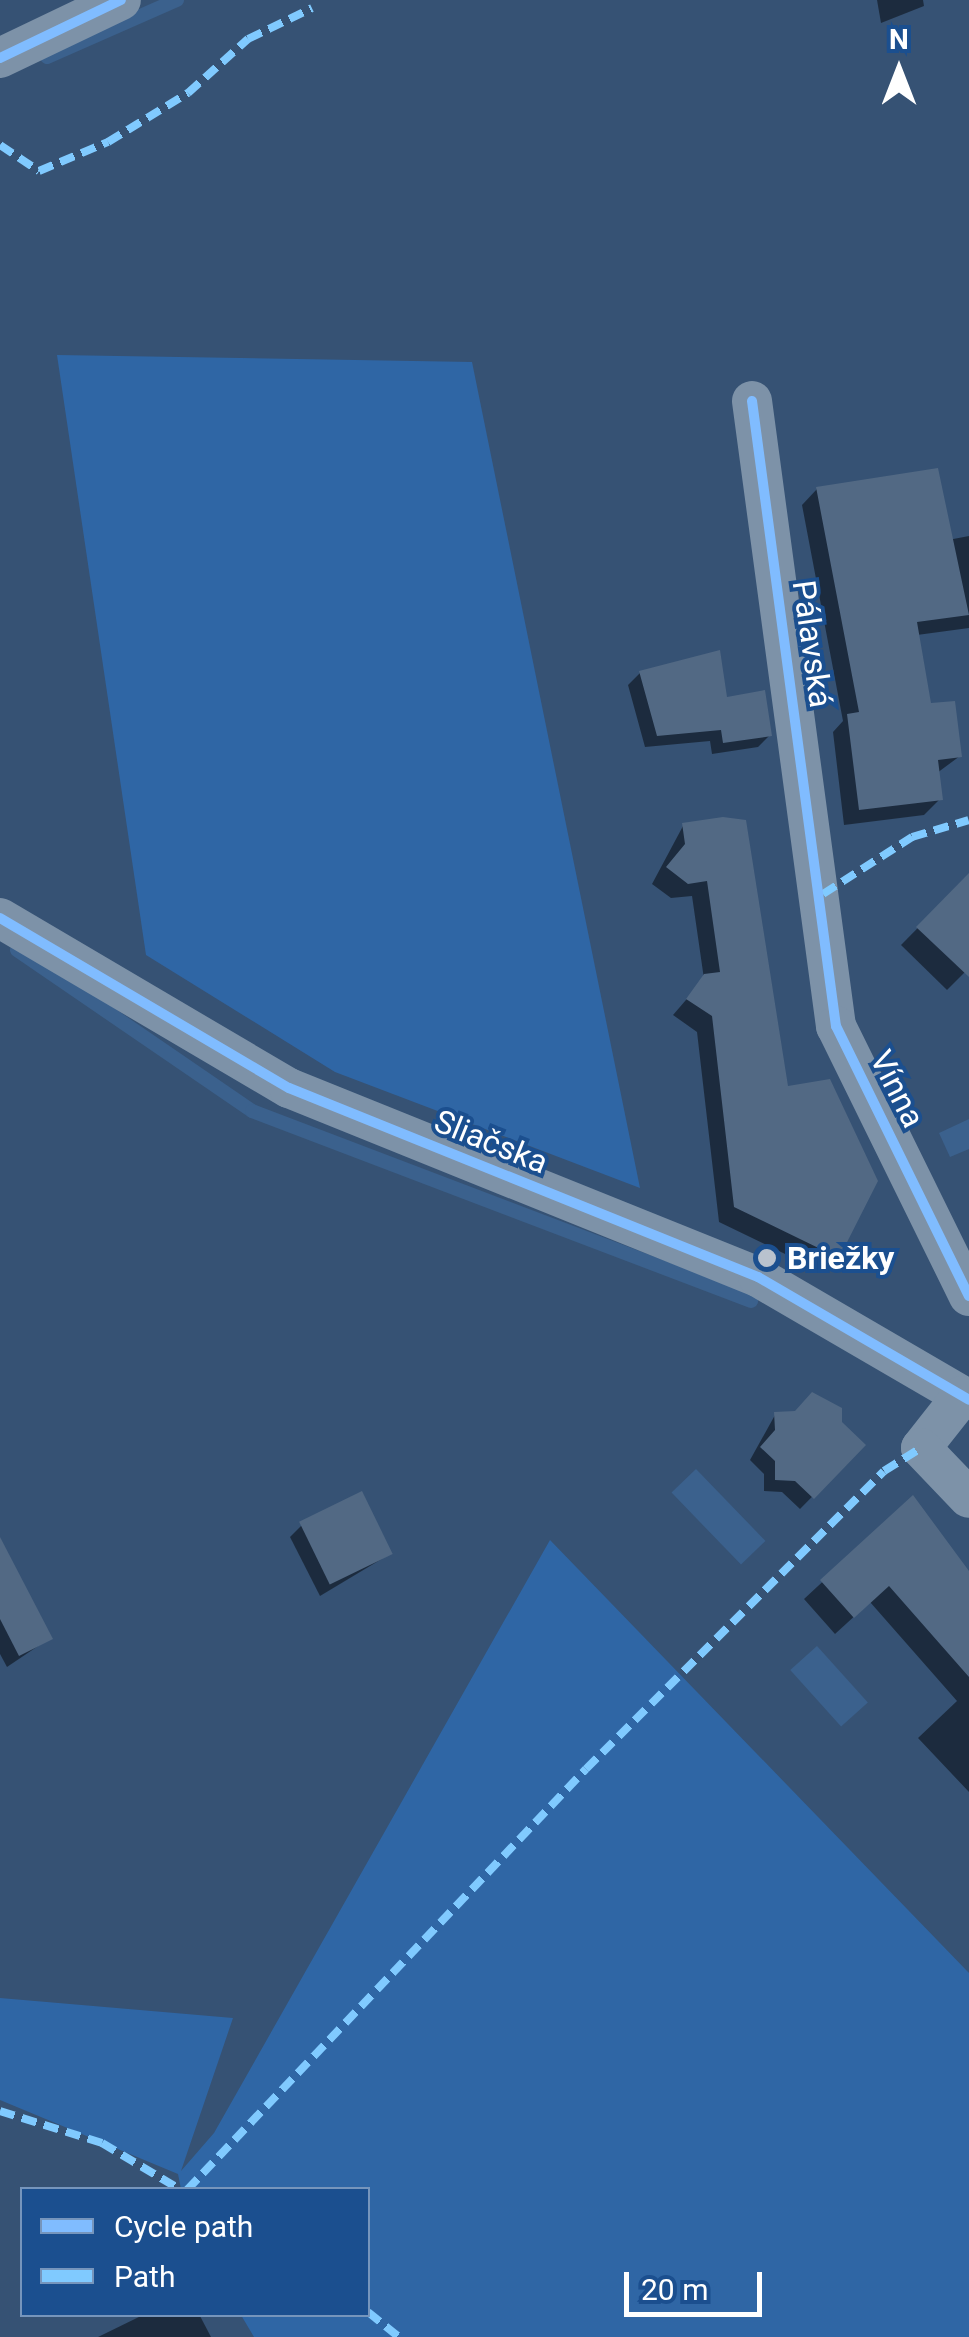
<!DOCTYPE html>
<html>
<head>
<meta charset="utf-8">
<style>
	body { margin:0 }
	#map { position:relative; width:969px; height:2337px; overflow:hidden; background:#365274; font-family:Roboto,sans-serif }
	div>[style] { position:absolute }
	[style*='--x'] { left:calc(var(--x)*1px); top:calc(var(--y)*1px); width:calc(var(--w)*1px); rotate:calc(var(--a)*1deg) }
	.green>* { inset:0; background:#2f66a5 }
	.water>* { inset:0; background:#3b618d; transform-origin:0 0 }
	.shadow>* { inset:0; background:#0007 }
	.stream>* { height:14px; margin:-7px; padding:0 7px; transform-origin:7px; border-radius:7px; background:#3b618d }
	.building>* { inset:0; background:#526984; transform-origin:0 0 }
	.minor>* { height:40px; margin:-20px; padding:0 20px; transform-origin:20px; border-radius:20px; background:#7d92a8 }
	.quiet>* { height:8px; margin-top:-4px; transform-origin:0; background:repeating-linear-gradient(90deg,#80caff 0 15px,transparent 0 23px) }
	.cycleway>* { height:10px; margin:-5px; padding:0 5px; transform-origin:5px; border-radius:5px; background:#80bcff }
	.dots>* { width:28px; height:28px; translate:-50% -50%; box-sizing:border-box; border:5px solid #1b4f8f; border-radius:50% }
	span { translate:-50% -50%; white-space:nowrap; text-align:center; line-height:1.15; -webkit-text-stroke:8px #1b4f8f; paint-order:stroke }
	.street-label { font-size:32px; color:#fff }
	.poi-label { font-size:32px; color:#fff; font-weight:700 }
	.left { translate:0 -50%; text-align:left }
	.legend { position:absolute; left:20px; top:2187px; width:350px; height:130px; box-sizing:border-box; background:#1b4f8f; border:2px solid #7695bc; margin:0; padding:12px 18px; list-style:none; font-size:30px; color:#fff }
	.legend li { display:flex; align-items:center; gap:20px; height:50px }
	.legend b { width:50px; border:2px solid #7695bc }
	.north { position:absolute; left:849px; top:20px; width:100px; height:100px; -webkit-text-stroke:8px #1b4f8f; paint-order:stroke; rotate:0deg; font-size:28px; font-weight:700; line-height:40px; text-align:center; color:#fff }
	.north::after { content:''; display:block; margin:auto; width:35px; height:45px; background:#fff; clip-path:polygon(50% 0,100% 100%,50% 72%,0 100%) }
	.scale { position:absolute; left:624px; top:2272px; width:138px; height:45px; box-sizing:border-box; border:5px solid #fff; border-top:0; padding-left:12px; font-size:30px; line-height:35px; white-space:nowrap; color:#fff; -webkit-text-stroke:8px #1b4f8f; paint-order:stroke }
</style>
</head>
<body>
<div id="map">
	<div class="green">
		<i style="clip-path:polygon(57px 355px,472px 362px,640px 1188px,335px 1072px,146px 955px)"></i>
		<i style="clip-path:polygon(550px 1540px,969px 1973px,969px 2337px,254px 2337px,241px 2315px,368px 2314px,368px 2190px,181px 2189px,178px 2174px,0 2100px,0 1998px,233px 2018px,181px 2171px,214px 2133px)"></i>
	</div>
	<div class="water">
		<i style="clip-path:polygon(969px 1119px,969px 1149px,950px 1157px,939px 1133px)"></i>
		<i style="left:696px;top:1469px;width:100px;height:34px;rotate:46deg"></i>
		<i style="left:817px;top:1646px;width:76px;height:36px;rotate:48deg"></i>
	</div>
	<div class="shadow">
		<i style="clip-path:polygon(877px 0,923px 0,924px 6px,881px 23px)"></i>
		<i style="clip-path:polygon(817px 489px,948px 540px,969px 536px,969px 628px,917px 635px,929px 706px,960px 756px,937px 773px,940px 799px,924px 815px,844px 825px,833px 732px,843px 721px,802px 505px)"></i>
		<i style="clip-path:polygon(640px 673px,725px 700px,770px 735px,758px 747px,712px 754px,710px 741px,645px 747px,628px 685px)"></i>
		<i style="clip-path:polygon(723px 819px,786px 1089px,837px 1256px,822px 1272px,719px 1222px,697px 1032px,673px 1015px,704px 979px,692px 896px,671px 898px,652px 884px,683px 826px)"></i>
		<i style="clip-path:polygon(969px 876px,969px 968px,947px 990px,901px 945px)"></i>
		<i style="clip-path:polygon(775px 1415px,840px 1423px,863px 1445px,800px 1509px,782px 1492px,764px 1491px,764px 1474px,750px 1460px)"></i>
		<i style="clip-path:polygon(913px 1498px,969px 1574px,969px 1792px,918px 1738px,957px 1701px,870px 1602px,835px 1634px,804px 1599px)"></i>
		<i style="clip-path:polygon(302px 1525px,390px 1554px,320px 1596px,290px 1537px)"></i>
		<i style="clip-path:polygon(0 1586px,50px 1638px,7px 1667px,0 1654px)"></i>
		<i style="clip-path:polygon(145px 2314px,199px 2314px,211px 2337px,98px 2337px)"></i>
	</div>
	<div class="stream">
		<i style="--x:47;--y:57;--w:142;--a:-23.7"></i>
		<i style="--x:17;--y:950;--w:285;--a:34.4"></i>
		<i style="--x:252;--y:1111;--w:534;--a:20.84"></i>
	</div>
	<div class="building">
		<i style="clip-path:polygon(938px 468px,969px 615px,917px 622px,931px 703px,955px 701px,962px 757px,938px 760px,943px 800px,859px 810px,847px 714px,859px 712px,816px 487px)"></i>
		<i style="clip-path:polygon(720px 650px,727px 697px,765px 690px,772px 736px,723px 743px,721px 730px,657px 736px,639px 671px)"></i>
		<i style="clip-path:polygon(723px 817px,746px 820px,788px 1086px,830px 1079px,878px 1181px,839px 1258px,734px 1207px,712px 1016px,686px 999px,704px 974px,720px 972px,707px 881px,688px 884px,666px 867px,685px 844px,682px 823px)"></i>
		<i style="clip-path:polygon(969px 873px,969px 977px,916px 927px)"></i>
		<i style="clip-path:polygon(812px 1392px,842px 1408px,842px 1422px,866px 1445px,814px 1499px,795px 1481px,775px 1480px,775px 1461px,760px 1447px,775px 1430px,774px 1412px,795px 1411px)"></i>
		<i style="left:362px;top:1491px;width:70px;height:70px;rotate:64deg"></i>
		<i style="clip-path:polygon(913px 1495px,969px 1571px,969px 1677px,889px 1586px,854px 1618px,820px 1580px)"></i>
		<i style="clip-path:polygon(0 1537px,53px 1639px,19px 1656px,0 1619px)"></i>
	</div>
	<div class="minor">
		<i style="--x:0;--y:58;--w:134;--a:-25.6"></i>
		<i style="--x:752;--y:401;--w:631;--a:82.35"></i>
		<i style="--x:836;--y:1026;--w:301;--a:63.8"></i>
		<i style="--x:0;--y:918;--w:335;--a:30.5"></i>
		<i style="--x:289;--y:1088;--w:506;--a:21.95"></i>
		<i style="--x:758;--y:1277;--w:244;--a:30.2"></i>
		<i style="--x:962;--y:1396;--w:66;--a:128.3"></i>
		<i style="--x:921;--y:1448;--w:69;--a:46.2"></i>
	</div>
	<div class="quiet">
		<i style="--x:0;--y:145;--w:47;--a:33.7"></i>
		<i style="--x:39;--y:171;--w:75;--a:-22.8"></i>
		<i style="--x:108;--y:142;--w:94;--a:-31.5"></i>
		<i style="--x:188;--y:93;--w:81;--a:-42"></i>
		<i style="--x:248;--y:39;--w:71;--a:-25.8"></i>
		<i style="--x:823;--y:894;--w:106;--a:-32.6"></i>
		<i style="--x:912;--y:837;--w:59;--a:-16.6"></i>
		<i style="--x:0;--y:2111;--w:107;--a:17.4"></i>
		<i style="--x:102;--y:2143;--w:92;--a:30.7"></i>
		<i style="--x:187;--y:2190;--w:580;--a:-46.54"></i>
		<i style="--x:586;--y:1769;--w:421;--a:-45"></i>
		<i style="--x:884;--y:1471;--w:44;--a:-31.9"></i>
		<i style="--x:368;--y:2312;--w:40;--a:39"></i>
	</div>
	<div class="cycleway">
		<i style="--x:0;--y:58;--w:134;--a:-25.6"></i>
		<i style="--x:752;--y:401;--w:631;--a:82.35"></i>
		<i style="--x:836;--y:1026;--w:301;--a:63.8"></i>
		<i style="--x:0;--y:918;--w:335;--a:30.5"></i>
		<i style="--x:289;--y:1088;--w:506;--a:21.95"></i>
		<i style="--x:758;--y:1277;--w:244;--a:30.2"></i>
	</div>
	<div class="dots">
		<i style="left:767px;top:1258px;background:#b9c2ce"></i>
	</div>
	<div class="street-label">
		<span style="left:812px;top:644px;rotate:82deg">Pálavská</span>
		<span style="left:897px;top:1089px;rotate:63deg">Vínna</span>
		<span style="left:491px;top:1142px;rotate:22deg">Sliačska</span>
	</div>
	<div class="poi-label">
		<span class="left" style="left:787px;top:1258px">Briežky</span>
	</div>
	<ul class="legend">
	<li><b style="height:12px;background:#80bcff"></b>Cycle path</li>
	<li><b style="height:12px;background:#80caff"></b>Path</li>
	</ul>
	<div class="north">N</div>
	<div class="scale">20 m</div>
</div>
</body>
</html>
